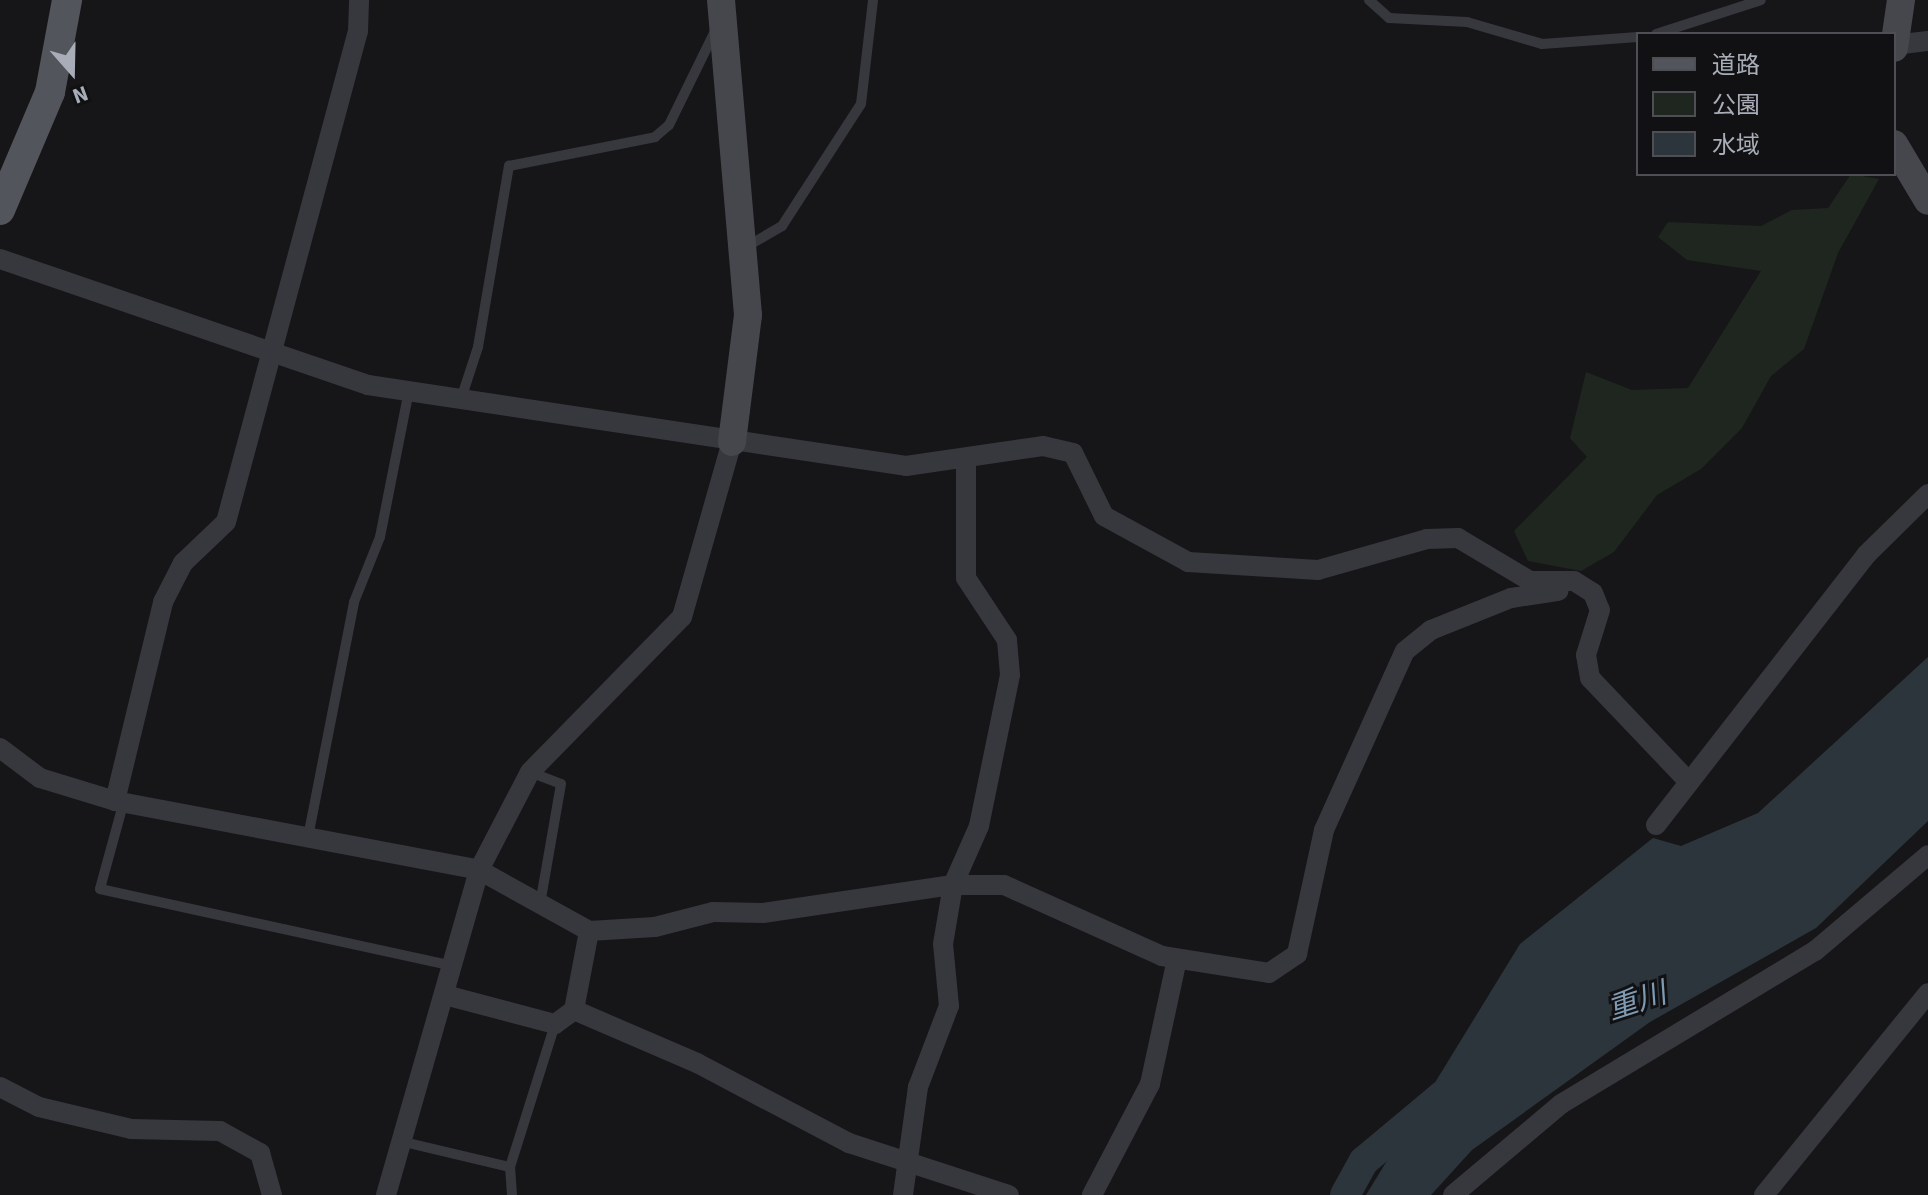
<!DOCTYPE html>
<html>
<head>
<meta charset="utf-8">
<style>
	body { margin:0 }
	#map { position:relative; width:1928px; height:1195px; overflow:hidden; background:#161618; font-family:"Source Sans 3","Noto Sans JP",sans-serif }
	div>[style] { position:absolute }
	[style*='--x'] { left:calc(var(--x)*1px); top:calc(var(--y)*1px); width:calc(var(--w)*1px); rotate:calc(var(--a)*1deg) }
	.green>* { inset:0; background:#1e261f }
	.water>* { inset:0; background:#2c353c }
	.river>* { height:30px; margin:-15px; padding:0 15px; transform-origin:15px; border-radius:15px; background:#2c353c }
	.lane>* { height:10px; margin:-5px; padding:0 5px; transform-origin:5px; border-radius:5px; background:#37383d }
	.street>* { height:20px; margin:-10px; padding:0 10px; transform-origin:10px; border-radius:10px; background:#37383d }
	.secondary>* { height:28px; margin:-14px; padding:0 14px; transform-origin:14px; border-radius:14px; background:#45474d }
	.primary>* { height:30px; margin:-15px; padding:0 15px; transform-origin:15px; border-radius:15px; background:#53555c }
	span { translate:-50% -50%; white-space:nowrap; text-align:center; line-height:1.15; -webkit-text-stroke:6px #111113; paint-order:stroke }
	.water-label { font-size:30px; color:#7f9bb3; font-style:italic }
	.legend { position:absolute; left:1636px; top:32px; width:260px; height:144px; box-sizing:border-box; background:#111113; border:2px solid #4d4f55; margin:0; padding:10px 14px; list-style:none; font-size:24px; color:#a8adb8 }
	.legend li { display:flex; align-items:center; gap:16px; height:40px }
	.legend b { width:40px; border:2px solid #4d4f55 }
	.north { position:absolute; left:32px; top:32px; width:80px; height:80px; -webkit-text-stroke:6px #111113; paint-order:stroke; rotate:160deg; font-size:22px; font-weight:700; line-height:32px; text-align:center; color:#a8adb8 }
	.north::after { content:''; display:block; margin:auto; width:28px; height:36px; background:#a8adb8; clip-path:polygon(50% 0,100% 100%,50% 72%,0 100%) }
</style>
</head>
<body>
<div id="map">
	<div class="green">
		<i style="clip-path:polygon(1851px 174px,1879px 179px,1838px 253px,1804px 349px,1771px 376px,1742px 428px,1701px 469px,1657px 495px,1614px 552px,1581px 571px,1528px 561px,1514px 531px,1587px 457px,1570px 438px,1586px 372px,1632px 390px,1688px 388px,1761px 271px,1687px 260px,1658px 237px,1668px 222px,1761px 226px,1792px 210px,1828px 208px)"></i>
	</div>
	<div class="water">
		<i style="clip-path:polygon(1928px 657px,1928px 821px,1816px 928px,1650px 1022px,1472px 1150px,1431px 1195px,1366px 1195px,1520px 944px,1653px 838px,1681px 846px,1758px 813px)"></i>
	</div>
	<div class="river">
		<i style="--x:1345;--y:1195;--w:39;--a:-61"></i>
		<i style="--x:1364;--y:1161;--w:103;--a:-39.9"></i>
	</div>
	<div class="lane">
		<i style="--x:1369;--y:0;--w:27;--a:42"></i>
		<i style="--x:1389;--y:18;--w:78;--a:2.9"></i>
		<i style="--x:1467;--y:22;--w:78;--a:16.3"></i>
		<i style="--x:1542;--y:44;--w:96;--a:-4.2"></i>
		<i style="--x:1656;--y:34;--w:110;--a:-17.9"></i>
		<i style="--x:746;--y:247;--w:42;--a:-30.3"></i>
		<i style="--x:782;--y:226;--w:145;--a:-57.1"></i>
		<i style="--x:861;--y:104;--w:105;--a:-83.4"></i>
		<i style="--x:461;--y:399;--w:55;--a:-71.9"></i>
		<i style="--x:478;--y:347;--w:184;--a:-80.3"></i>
		<i style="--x:509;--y:166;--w:149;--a:-11.2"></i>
		<i style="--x:655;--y:137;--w:18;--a:-41"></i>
		<i style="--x:669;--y:125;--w:105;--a:-63.9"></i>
		<i style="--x:530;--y:772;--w:33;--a:21"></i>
		<i style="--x:561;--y:784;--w:117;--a:99.9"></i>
		<i style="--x:124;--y:801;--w:91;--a:105.3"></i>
		<i style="--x:100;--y:889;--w:361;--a:12.3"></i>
		<i style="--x:308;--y:837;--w:239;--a:-78.9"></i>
		<i style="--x:354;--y:602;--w:70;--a:-68.2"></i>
		<i style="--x:380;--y:537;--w:149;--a:-78.8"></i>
		<i style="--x:404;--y:1142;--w:109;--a:13.3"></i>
		<i style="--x:512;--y:1195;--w:28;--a:-94"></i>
		<i style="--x:510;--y:1167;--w:150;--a:-72.5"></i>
	</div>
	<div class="street">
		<i style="--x:1894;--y:45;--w:34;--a:-7"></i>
		<i style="--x:0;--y:259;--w:389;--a:18.9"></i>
		<i style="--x:368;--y:385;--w:544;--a:8.56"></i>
		<i style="--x:906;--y:466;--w:138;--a:-8.3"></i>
		<i style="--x:1043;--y:446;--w:31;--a:13"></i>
		<i style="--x:1073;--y:453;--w:70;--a:63.8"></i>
		<i style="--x:1104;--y:516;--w:96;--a:28.7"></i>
		<i style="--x:1188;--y:562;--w:130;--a:3.5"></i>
		<i style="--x:1318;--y:570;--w:113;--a:-15.9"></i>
		<i style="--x:1427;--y:539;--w:31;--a:-2"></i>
		<i style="--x:1458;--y:538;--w:84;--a:30.8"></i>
		<i style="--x:1530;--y:581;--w:44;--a:0"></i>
		<i style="--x:1574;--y:581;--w:22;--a:32"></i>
		<i style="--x:1593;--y:593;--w:18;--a:68"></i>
		<i style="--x:1600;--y:610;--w:47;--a:107.3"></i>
		<i style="--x:1586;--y:655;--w:23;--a:80"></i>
		<i style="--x:1590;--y:678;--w:144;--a:46.4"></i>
		<i style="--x:0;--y:748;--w:50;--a:36.9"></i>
		<i style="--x:40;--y:778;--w:78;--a:17"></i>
		<i style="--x:115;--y:801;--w:370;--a:10.7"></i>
		<i style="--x:479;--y:870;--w:126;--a:29"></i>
		<i style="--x:589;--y:931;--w:66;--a:-3.5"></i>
		<i style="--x:655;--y:927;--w:60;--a:-14.5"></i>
		<i style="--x:713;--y:912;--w:50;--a:1.1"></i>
		<i style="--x:763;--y:913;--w:192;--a:-8.4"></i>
		<i style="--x:953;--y:885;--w:51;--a:0"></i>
		<i style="--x:1004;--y:885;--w:173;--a:24.2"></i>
		<i style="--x:1162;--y:956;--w:108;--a:9"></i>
		<i style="--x:1269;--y:973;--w:34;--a:-34"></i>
		<i style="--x:1297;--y:954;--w:127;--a:-77.7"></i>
		<i style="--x:1324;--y:830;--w:196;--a:-65.7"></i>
		<i style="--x:1405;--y:651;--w:33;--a:-39"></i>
		<i style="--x:1431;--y:630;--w:86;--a:-21.8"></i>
		<i style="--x:1511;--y:598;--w:48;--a:-8.5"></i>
		<i style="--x:115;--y:801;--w:205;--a:-76.4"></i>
		<i style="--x:163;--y:602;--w:44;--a:-62.9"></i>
		<i style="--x:183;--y:563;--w:59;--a:-43.6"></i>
		<i style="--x:226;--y:522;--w:508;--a:-74.95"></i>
		<i style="--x:358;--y:31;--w:31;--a:-88"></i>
		<i style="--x:1656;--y:825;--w:342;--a:-52.1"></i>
		<i style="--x:1866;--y:555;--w:87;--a:-44.5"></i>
		<i style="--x:445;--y:995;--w:114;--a:14.8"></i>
		<i style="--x:555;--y:1024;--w:24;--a:-36"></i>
		<i style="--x:574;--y:1010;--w:80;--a:-79.2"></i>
		<i style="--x:574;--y:1010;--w:134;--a:23.3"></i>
		<i style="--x:697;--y:1063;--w:172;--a:27.8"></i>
		<i style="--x:849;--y:1143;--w:168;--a:18"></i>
		<i style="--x:0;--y:1087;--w:44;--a:27.1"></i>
		<i style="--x:39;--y:1107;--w:95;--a:13.4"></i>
		<i style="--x:131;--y:1129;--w:89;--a:1.3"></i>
		<i style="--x:220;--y:1131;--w:46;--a:28.8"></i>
		<i style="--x:260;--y:1153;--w:44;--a:74.1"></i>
		<i style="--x:386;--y:1195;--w:338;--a:-74"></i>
		<i style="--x:479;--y:870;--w:110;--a:-62.5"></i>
		<i style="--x:530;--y:772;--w:217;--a:-45.6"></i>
		<i style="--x:682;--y:617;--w:182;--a:-74.1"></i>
		<i style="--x:903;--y:1195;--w:109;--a:-82.1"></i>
		<i style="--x:918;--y:1087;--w:87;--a:-69.1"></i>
		<i style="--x:949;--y:1006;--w:62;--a:-95.5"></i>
		<i style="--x:943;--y:944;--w:60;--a:-80.4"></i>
		<i style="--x:953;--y:885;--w:64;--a:-66.2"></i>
		<i style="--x:979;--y:826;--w:154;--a:-78.4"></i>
		<i style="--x:1010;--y:675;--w:35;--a:-95"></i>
		<i style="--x:1007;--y:640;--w:74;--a:-123.5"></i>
		<i style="--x:966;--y:578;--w:120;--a:-90"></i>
		<i style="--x:1092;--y:1195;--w:125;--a:-62.4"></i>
		<i style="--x:1150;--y:1084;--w:128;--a:-77.8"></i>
		<i style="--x:1453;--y:1195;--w:141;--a:-40.1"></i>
		<i style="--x:1561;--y:1104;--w:297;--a:-31.1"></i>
		<i style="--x:1815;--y:951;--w:148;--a:-40.3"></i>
		<i style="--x:1764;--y:1195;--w:260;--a:-50.9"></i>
	</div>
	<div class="secondary">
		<i style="--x:721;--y:0;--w:316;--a:85.1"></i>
		<i style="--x:748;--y:315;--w:128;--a:97.2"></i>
		<i style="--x:1894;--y:48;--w:49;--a:-81.7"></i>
		<i style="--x:1894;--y:144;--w:66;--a:59.2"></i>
	</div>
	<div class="primary">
		<i style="--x:0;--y:210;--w:128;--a:-67"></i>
		<i style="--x:50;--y:92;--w:94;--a:-79.5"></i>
	</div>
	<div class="water-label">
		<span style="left:1637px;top:1002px;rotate:-18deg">重川</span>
	</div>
	<ul class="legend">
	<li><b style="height:10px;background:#53555c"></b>道路</li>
	<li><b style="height:22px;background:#1e261f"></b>公園</li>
	<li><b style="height:22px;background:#2c353c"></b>水域</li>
	</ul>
	<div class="north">N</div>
</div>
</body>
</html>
